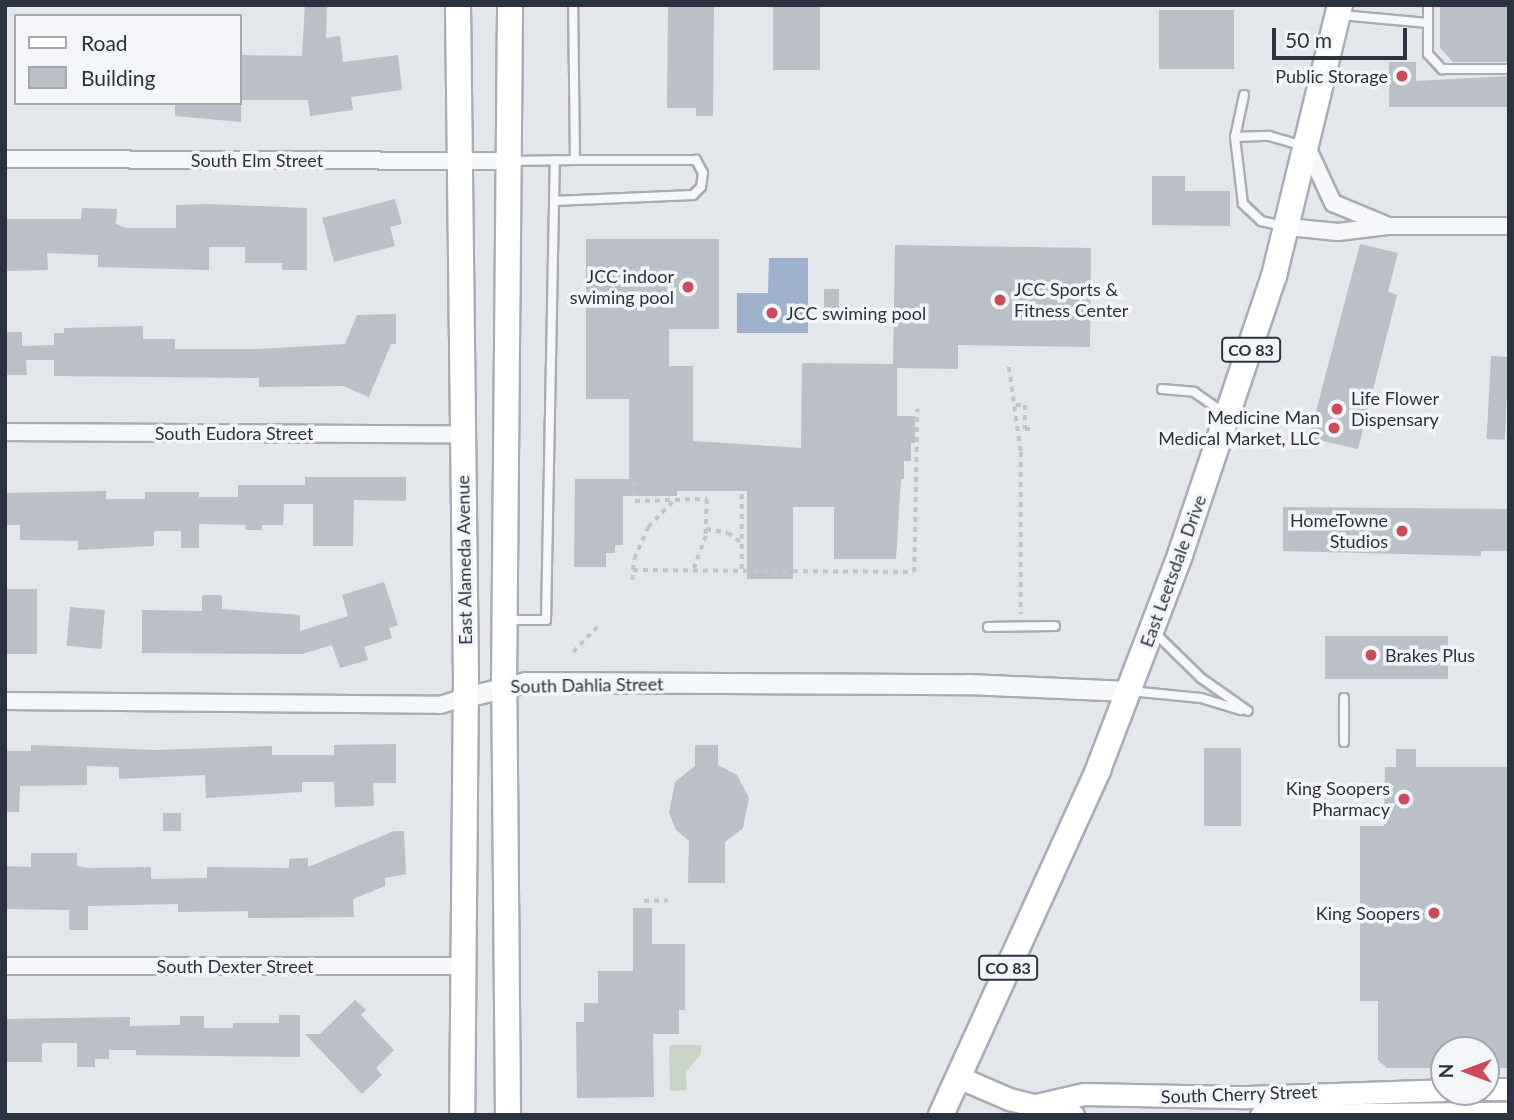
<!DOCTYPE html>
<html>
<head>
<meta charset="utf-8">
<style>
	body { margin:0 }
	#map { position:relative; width:1514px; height:1120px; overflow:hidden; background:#e3e6eb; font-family:Lato,sans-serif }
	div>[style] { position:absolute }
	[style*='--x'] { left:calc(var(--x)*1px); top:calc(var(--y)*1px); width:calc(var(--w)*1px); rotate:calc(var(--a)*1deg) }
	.green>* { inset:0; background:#c8d5c4 }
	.water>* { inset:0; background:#9eb2cb }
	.building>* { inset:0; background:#babfc8; transform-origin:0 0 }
	.path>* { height:3.5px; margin-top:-1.75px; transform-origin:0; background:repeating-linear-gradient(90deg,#c1c4ca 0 5px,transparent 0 10px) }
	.roads { filter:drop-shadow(2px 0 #a8adb5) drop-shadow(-2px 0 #a8adb5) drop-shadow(0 2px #a8adb5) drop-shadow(0 -2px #a8adb5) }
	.service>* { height:8px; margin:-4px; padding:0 4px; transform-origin:4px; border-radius:4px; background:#f6f7f9 }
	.minor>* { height:16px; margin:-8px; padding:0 8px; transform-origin:8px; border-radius:8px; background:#f6f7f9 }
	.tertiary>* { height:19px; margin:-9.5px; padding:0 9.5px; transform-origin:9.5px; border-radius:9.5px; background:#f6f7f9 }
	.secondary>* { height:21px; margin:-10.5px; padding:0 10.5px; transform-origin:10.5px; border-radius:10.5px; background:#fff }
	.primary>* { height:24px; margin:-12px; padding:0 12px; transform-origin:12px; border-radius:12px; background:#fff }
	.dots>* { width:19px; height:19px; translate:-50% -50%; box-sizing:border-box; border:4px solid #f3f5f8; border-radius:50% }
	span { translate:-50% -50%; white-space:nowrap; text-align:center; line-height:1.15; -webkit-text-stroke:7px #f3f5f8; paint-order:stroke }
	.shield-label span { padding:2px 5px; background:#f3f5f8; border:2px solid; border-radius:5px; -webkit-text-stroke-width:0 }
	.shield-label { font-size:16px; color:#2b3343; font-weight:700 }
	.poi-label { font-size:18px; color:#2b3343 }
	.right { translate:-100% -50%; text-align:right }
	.left { translate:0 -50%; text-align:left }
	.street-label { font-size:18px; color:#2b3343 }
	.frame { position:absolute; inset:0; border:7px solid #2b3343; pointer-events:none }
	.legend { position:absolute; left:14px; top:14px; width:228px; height:91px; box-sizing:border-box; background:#f3f5f8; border:2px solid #a3a7b0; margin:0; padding:9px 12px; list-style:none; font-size:21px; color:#2b3343 }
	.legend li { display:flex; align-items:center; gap:14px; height:35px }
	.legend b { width:35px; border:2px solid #a3a7b0 }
	.north { position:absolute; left:1430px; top:1036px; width:70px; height:70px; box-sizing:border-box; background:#f3f5f8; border:2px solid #a3a7b0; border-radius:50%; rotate:270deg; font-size:19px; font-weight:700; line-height:28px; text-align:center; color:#2b3343 }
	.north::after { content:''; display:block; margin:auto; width:24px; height:32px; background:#ce4959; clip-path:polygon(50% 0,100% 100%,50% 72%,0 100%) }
	.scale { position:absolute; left:1272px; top:28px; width:135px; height:32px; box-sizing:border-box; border:4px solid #2b3343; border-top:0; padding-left:9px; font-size:21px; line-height:24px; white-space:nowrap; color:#2b3343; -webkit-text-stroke:5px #f3f5f8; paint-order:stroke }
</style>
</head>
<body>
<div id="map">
	<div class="green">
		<i style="clip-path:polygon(669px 1045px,701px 1045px,701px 1054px,686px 1072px,687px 1090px,670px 1091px)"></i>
	</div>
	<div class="water">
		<i style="clip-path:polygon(769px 258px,808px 258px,808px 333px,737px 333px,737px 293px,768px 293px)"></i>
	</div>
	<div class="building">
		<i style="clip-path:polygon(305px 5px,327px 5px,326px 38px,340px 36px,343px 62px,398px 55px,402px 90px,351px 97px,353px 110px,310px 116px,308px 100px,240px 100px,240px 55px,302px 56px)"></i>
		<i style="clip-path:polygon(668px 5px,714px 5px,713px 116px,696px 116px,696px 108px,667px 108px)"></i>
		<i style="left:773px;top:5px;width:47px;height:65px"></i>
		<i style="clip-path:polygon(1440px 5px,1509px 5px,1509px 62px,1453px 62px,1440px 48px)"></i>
		<i style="left:1159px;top:10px;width:75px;height:59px"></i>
		<i style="clip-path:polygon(1389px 62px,1416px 62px,1416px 81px,1509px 76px,1509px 107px,1389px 107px)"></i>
		<i style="clip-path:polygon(175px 103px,241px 103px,241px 122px,175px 116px)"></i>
		<i style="clip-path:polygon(1152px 176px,1185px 176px,1185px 191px,1230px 191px,1230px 226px,1152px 225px)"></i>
		<i style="clip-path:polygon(395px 199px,402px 224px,390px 227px,395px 246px,334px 262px,322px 218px)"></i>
		<i style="clip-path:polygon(208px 204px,307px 208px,307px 270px,282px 270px,282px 263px,245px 263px,245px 247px,209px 247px,209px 270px,98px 267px,98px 255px,47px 253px,48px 270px,5px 271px,5px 219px,81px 219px,82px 208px,117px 209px,116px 224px,127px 228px,176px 228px,176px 205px)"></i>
		<i style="clip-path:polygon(586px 239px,719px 239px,719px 329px,669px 329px,669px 366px,693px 366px,693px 441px,801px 448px,802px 363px,893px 364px,895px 245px,1091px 248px,1090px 347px,958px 345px,958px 369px,897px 368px,897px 416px,915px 416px,915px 443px,911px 443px,911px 461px,904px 461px,904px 479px,901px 479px,896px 559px,834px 559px,834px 507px,793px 507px,793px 579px,747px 579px,747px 491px,677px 491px,677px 496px,623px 496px,623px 545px,615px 545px,615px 553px,606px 553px,606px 567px,574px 567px,575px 479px,629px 479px,629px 399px,586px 399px)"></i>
		<i style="clip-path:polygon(1360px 244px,1398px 253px,1388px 292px,1397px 295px,1358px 449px,1309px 438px)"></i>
		<i style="left:824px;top:289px;width:15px;height:21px"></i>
		<i style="clip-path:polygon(396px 314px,396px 344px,391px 344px,369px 397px,343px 386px,259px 387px,259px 378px,54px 376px,54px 360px,26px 360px,27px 375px,5px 375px,5px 332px,22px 332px,22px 346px,54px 345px,54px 333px,64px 333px,64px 328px,143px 326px,143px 339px,175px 339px,175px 349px,259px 349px,345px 344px,357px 315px)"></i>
		<i style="left:1491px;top:356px;width:18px;height:83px;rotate:3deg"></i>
		<i style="clip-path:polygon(305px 477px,406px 477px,406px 501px,354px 500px,353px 546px,313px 546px,313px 504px,284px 504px,283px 525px,262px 525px,262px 530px,245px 530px,246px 525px,199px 524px,199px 548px,181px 548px,181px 531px,154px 531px,154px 546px,78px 550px,78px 541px,20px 540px,20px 525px,5px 525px,5px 493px,106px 491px,106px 499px,145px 499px,145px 492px,199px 492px,199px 497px,238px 497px,238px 485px,305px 485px)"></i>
		<i style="clip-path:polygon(1283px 507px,1509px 509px,1509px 551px,1481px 551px,1481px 556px,1283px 551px)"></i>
		<i style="clip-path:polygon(384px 582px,398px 625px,389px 628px,392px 638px,364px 647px,368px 660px,340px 668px,332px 645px,302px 654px,142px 653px,142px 610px,202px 611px,202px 595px,222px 595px,222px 609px,300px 615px,300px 631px,348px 616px,342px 595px)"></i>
		<i style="left:5px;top:589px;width:32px;height:65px"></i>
		<i style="left:70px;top:607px;width:35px;height:39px;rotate:5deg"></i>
		<i style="left:1325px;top:636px;width:123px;height:43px"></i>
		<i style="clip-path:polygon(396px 744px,396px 783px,373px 783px,374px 806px,335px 807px,334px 782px,302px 782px,302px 792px,206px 798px,205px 775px,119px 779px,119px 767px,87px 766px,87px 785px,20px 786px,19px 812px,5px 812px,5px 751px,31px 751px,31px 745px,156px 750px,272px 746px,272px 755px,334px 755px,334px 745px)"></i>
		<i style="clip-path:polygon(695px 745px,718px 745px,718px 765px,737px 775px,749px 798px,743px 828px,725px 842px,725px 883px,688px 883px,689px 841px,676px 830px,669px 813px,675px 782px,695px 766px)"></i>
		<i style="left:1204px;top:748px;width:37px;height:78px"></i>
		<i style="clip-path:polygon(1396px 749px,1416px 749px,1416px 767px,1509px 767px,1509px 1068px,1486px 1068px,1486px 1050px,1444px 1050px,1444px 1068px,1387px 1068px,1378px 1060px,1378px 1001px,1360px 1001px,1360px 826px,1384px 826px,1385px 767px,1396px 767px)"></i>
		<i style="left:163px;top:813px;width:18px;height:18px"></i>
		<i style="clip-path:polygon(394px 831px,404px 831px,406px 874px,385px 878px,385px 886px,353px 899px,354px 917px,248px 918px,248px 911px,178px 912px,178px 904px,88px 906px,88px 930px,69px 930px,69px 910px,5px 909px,5px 866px,31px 867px,31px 853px,77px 853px,77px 866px,88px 868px,151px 867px,151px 879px,207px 878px,207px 867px,289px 868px,289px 859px,308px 858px,308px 867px)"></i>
		<i style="clip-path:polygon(633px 908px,652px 908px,652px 944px,685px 944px,685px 1010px,679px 1010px,679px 1034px,653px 1034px,654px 1097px,577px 1098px,576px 1022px,584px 1022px,584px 1003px,598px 1003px,598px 971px,633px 971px)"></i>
		<i style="clip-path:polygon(355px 1000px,366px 1010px,361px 1015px,394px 1050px,376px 1068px,382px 1075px,362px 1094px,305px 1034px,320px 1034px)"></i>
		<i style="clip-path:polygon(279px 1015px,300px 1015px,300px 1057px,136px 1055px,136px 1050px,109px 1050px,109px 1059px,95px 1059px,95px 1067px,77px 1067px,77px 1043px,42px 1043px,42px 1062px,5px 1062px,5px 1019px,130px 1017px,130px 1026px,180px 1025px,180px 1016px,204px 1016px,204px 1028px,233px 1028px,233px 1023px,279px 1023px)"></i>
	</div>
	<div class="path">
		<i style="--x:1009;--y:367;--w:86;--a:82"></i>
		<i style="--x:1021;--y:452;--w:162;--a:90"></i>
		<i style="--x:1016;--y:405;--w:9;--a:0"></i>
		<i style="--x:1025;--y:405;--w:24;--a:90"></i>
		<i style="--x:1025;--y:429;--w:6;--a:0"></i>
		<i style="--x:635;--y:481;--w:20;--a:90"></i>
		<i style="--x:635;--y:501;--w:72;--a:-1.6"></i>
		<i style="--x:707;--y:499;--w:37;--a:92"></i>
		<i style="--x:706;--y:536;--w:35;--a:110"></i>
		<i style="--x:742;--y:494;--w:76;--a:90"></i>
		<i style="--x:706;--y:529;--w:22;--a:10"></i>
		<i style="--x:728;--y:533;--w:17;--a:36"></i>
		<i style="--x:633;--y:570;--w:281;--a:0.4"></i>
		<i style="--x:914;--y:572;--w:163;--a:-88.9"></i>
		<i style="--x:632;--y:580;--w:21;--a:-85"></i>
		<i style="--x:634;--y:559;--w:35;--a:-66"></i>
		<i style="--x:648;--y:527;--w:36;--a:-46"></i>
		<i style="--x:573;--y:652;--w:36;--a:-46"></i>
		<i style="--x:644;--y:901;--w:24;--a:-2"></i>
	</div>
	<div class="roads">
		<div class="service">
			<i style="--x:1428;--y:5;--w:49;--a:90"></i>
			<i style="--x:1428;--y:54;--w:21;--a:47"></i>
			<i style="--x:1442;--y:69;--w:67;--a:0"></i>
			<i style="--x:1341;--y:15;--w:87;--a:5.3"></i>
			<i style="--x:1244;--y:95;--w:43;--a:102.1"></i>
			<i style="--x:1235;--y:137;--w:67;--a:83.2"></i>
			<i style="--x:1243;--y:204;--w:25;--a:43"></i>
			<i style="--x:1261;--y:221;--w:22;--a:13"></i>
			<i style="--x:1235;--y:137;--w:34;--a:-2"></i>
			<i style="--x:1269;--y:136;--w:33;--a:16"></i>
			<i style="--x:512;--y:161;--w:63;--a:-0.9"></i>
			<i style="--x:575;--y:160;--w:155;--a:-90.7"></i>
			<i style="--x:554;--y:201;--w:139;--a:-2.5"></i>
			<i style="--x:693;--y:195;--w:11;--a:-45"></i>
			<i style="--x:701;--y:187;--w:14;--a:-82"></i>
			<i style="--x:703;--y:173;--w:15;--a:-118"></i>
			<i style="--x:696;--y:160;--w:121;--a:180"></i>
			<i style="--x:1162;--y:389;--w:32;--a:5"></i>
			<i style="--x:1194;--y:392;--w:39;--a:35"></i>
			<i style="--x:508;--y:620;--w:38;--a:0"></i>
			<i style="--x:546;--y:620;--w:460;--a:-88.9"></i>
			<i style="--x:988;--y:627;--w:67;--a:-0.9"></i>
			<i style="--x:1154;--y:632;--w:66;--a:44.4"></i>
			<i style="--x:1201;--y:678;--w:57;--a:35.1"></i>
			<i style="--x:1130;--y:691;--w:71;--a:5.6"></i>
			<i style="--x:1201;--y:698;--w:42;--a:16.7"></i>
			<i style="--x:1344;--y:742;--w:44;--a:-90"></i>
		</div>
		<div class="minor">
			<i style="--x:1307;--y:147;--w:62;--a:65.1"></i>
			<i style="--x:1333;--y:203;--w:57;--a:22.5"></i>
			<i style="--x:5;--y:159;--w:504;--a:0.23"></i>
			<i style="--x:1288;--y:227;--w:50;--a:5.7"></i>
			<i style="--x:1338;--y:232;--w:50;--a:-6.8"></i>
			<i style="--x:1388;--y:226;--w:121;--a:0"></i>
			<i style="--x:5;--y:432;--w:457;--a:0.3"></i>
			<i style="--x:5;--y:701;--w:435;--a:0.5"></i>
			<i style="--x:440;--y:705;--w:27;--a:-17"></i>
			<i style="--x:5;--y:966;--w:460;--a:0"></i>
		</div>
		<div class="tertiary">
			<i style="--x:466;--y:697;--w:62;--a:-14"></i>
			<i style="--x:526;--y:682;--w:442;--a:0.3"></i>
			<i style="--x:968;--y:684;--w:160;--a:2.5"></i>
		</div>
		<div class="secondary">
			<i style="--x:958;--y:1077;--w:56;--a:23.3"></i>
			<i style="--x:1009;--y:1099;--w:66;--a:14"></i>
			<i style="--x:1486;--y:1089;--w:23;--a:0"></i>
			<i style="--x:1036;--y:1105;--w:49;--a:-12.9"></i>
			<i style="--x:1084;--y:1094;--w:163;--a:1.1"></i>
			<i style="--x:1247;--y:1097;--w:197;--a:-2"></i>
			<i style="--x:1261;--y:1115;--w:248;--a:-0.5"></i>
		</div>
		<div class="primary">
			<i style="--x:458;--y:5;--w:671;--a:89.32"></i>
			<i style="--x:466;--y:676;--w:439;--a:90.5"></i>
			<i style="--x:508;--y:1115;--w:430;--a:-90.5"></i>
			<i style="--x:504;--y:685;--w:680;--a:-89.49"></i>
			<i style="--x:941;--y:1115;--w:379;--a:-65.5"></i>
			<i style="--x:1098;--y:770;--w:230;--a:-69.1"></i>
			<i style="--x:1180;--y:555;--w:294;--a:-71.4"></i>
			<i style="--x:1274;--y:276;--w:279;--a:-76.3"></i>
		</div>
	</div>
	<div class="dots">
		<i style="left:1402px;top:76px;background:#ce4959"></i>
		<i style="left:688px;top:287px;background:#ce4959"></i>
		<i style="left:1000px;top:300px;background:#ce4959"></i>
		<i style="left:772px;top:313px;background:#ce4959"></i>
		<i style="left:1337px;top:409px;background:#ce4959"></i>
		<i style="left:1334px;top:428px;background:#ce4959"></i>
		<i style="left:1402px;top:531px;background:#ce4959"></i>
		<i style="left:1371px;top:655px;background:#ce4959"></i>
		<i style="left:1404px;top:799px;background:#ce4959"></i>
		<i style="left:1434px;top:913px;background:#ce4959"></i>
	</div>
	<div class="shield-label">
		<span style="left:1251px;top:350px">CO 83</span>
		<span style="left:1008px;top:968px">CO 83</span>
	</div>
	<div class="poi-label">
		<span class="right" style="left:1388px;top:76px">Public Storage</span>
		<span class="right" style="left:674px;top:287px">JCC indoor<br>swiming pool</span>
		<span class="left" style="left:1014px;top:300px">JCC Sports &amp;<br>Fitness Center</span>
		<span class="left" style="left:786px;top:313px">JCC swiming pool</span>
		<span class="left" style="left:1351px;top:409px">Life Flower<br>Dispensary</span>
		<span class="right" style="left:1320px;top:428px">Medicine Man<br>Medical Market, LLC</span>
		<span class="right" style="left:1388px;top:531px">HomeTowne<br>Studios</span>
		<span class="left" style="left:1385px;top:655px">Brakes Plus</span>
		<span class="right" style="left:1390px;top:799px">King Soopers<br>Pharmacy</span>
		<span class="right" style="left:1420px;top:913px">King Soopers</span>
	</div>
	<div class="street-label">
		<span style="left:257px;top:160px">South Elm Street</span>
		<span style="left:234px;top:433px">South Eudora Street</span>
		<span style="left:464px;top:560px;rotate:-91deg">East Alameda Avenue</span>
		<span style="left:1173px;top:571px;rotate:-70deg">East Leetsdale Drive</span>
		<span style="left:587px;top:685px;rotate:-1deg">South Dahlia Street</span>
		<span style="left:235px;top:966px">South Dexter Street</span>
		<span style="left:1239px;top:1094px;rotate:-2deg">South Cherry Street</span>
	</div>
	<div class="frame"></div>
	<ul class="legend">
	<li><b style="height:9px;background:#fff"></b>Road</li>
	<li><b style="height:19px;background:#babfc8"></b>Building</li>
	</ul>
	<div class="north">N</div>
	<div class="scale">50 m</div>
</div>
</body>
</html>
